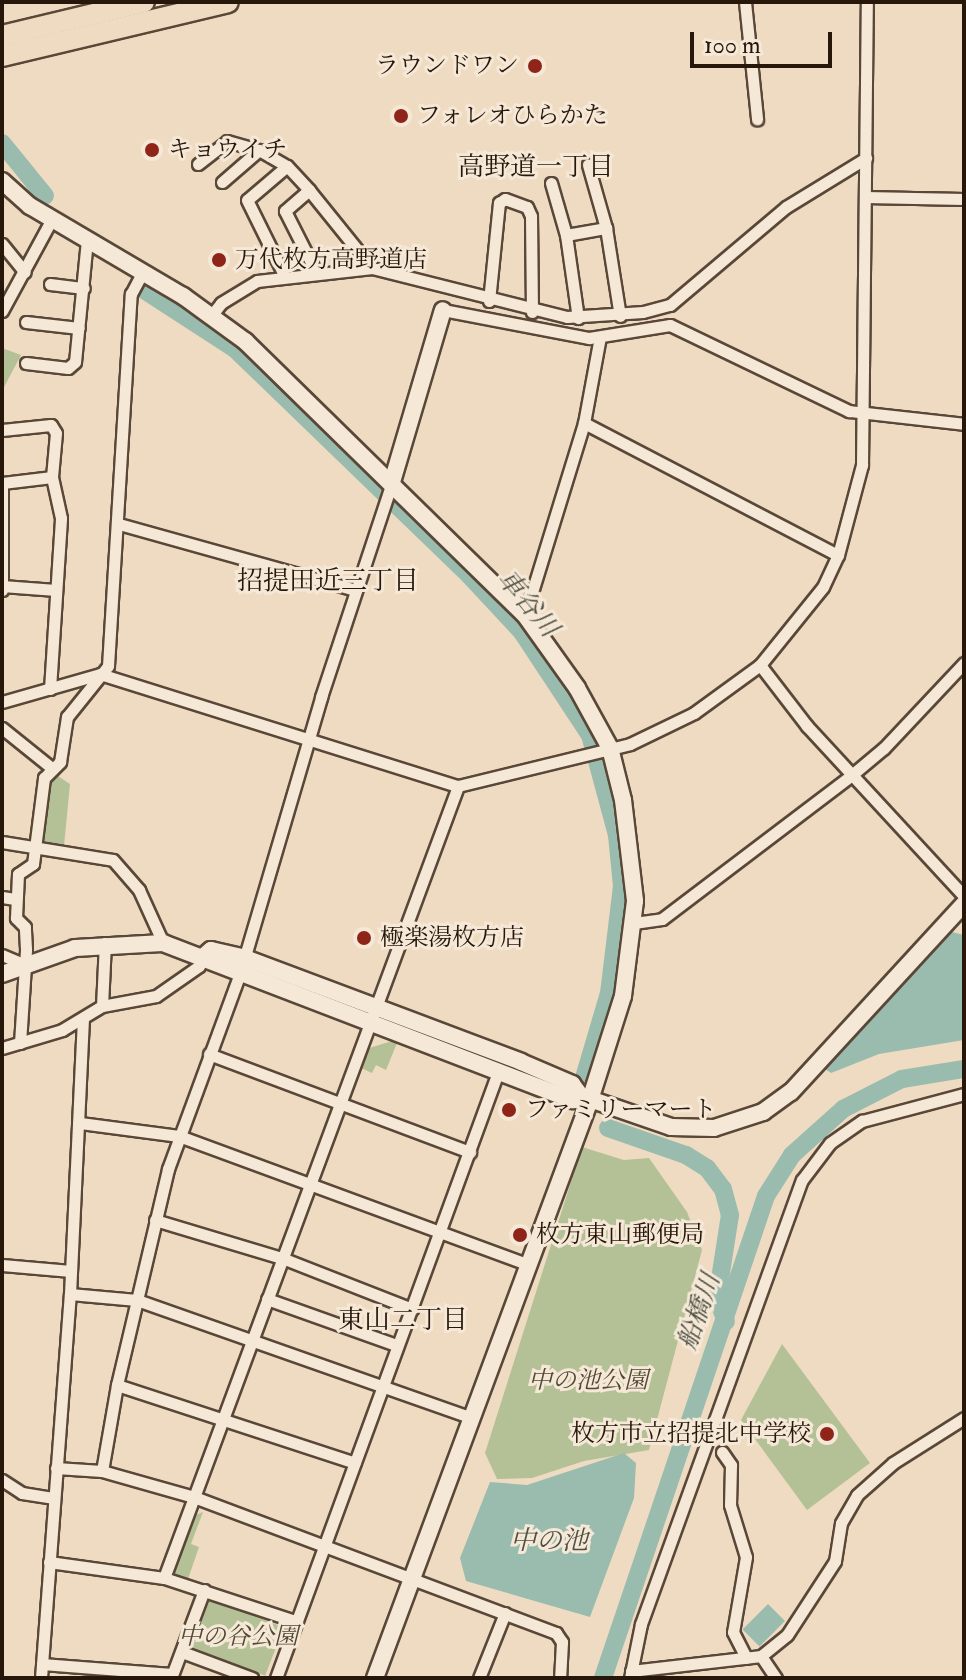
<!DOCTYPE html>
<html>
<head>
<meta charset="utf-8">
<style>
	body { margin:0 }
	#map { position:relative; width:966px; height:1680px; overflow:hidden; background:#efdbc1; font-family:"IM FELL Double Pica","Noto Serif JP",serif }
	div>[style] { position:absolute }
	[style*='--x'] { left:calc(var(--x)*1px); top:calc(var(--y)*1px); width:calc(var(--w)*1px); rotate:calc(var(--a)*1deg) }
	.green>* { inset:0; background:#b4c196; transform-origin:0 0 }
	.water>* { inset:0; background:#9abcae; transform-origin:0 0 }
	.river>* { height:18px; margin:-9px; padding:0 9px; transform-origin:9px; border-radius:9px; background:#9abcae }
	.roads { filter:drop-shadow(2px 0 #594738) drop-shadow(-2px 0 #594738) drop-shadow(0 2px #594738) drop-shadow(0 -2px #594738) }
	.street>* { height:11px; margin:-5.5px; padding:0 5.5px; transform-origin:5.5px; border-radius:5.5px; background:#f5e8d7 }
	.secondary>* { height:16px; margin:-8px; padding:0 8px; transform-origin:8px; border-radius:8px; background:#f5e8d7 }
	.highway>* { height:20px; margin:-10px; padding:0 10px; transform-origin:10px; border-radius:10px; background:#efdbc1 }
	.dots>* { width:22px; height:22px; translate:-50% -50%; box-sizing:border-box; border:4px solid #f5e8d7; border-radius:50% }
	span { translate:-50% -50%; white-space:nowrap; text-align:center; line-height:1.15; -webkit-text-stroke:6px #f5e8d7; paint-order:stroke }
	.poi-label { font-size:24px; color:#27160a }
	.right { translate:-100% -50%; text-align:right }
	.left { translate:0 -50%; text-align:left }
	.park-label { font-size:24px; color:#514934; font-style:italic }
	.neighbourhood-label { font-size:26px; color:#27160a }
	.water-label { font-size:26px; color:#4f5043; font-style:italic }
	.frame { position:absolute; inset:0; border:4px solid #27160a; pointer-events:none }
	.scale { position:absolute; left:690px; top:32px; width:142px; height:36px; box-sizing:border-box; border:4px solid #27160a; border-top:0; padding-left:10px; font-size:24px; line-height:28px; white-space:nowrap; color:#27160a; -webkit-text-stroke:6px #f5e8d7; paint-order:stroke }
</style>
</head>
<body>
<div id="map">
	<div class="green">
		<i style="clip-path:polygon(2px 348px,21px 355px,2px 391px)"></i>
		<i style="clip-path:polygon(55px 774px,70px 784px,64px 846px,44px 844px,47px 782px)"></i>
		<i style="clip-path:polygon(392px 1041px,397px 1043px,386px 1070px,376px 1065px,372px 1073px,359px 1067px,366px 1049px)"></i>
		<i style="clip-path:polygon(582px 1147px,624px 1160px,649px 1158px,687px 1212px,702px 1250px,649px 1450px,584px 1461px,532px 1478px,497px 1479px,485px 1453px)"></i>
		<i style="clip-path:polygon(782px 1344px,870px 1463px,807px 1510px,741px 1420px)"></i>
		<i style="clip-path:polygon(203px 1512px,191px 1544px,199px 1547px,187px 1582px,171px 1576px,193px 1516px)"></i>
		<i style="left:210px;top:1599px;width:79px;height:52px;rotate:21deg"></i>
	</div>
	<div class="water">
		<i style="clip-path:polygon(952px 932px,964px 935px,964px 1040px,879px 1054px,831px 1073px,825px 1069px)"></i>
		<i style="clip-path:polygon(624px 1453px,636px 1463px,634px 1498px,590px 1617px,466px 1581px,460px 1558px,490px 1482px,527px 1485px)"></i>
		<i style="left:768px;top:1604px;width:24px;height:36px;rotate:45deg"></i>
	</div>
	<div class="river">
		<i style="--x:2;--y:143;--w:68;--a:50.9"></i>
		<i style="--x:144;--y:290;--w:108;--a:33"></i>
		<i style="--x:235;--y:349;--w:325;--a:44"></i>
		<i style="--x:469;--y:575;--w:78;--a:47.1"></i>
		<i style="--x:522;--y:632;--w:123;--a:56.6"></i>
		<i style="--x:590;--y:735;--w:104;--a:74.9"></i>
		<i style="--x:617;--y:835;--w:51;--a:84.4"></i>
		<i style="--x:622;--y:886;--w:108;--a:96.9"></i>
		<i style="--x:609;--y:993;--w:89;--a:106.4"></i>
		<i style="--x:608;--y:1128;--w:83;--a:19.1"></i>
		<i style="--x:686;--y:1155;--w:25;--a:32"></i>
		<i style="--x:707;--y:1168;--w:26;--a:53"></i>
		<i style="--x:723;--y:1189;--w:27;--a:75"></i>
		<i style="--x:730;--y:1215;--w:84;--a:98.9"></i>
		<i style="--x:717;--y:1298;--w:25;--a:69"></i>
		<i style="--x:603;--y:1678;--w:509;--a:-71.32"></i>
		<i style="--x:766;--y:1196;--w:49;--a:-57.6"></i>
		<i style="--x:792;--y:1155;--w:69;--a:-42"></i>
		<i style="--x:843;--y:1109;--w:66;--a:-27"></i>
		<i style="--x:902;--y:1079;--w:63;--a:-9.2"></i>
	</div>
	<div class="roads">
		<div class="street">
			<i style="--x:745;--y:2;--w:118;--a:84.1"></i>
			<i style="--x:259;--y:150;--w:32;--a:30"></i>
			<i style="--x:287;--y:166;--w:52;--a:139.6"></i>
			<i style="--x:247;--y:200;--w:84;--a:63.7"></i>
			<i style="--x:198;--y:164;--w:37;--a:-38"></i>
			<i style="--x:227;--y:141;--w:33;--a:16"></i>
			<i style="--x:259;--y:150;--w:49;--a:139.1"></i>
			<i style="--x:287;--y:166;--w:33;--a:47"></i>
			<i style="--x:309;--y:190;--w:32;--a:139"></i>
			<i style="--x:285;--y:211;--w:68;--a:63.1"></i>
			<i style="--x:551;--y:183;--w:54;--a:73.9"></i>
			<i style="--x:566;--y:235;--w:84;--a:81.8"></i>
			<i style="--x:309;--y:190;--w:100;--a:51.1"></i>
			<i style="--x:865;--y:197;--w:99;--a:1.2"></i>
			<i style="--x:606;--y:228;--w:89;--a:81"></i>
			<i style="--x:566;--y:235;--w:41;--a:-9.9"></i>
			<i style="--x:606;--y:228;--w:66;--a:-105.9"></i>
			<i style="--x:2;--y:244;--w:36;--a:51"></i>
			<i style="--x:50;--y:284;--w:34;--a:7"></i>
			<i style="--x:489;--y:301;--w:99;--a:-84.2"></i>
			<i style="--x:499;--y:203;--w:7;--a:-34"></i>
			<i style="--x:505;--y:199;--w:23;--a:20"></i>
			<i style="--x:527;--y:207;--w:10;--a:66"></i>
			<i style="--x:531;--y:216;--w:96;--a:89.4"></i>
			<i style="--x:443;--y:310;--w:149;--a:10.9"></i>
			<i style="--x:589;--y:338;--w:82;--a:-9.1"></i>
			<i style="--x:670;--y:325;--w:199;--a:25.7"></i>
			<i style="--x:849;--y:411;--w:116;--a:6.4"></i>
			<i style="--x:2;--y:311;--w:105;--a:-61.5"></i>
			<i style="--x:211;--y:316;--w:16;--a:-52"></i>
			<i style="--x:221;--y:303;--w:42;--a:-31.4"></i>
			<i style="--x:257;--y:281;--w:116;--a:-6.4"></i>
			<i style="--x:372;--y:268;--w:201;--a:14.1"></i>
			<i style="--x:567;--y:317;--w:76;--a:-3.8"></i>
			<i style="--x:643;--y:312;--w:28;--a:-15"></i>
			<i style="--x:670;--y:305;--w:152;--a:-40.2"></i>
			<i style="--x:786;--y:207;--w:94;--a:-31.5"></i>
			<i style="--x:26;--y:322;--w:53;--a:6.5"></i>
			<i style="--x:26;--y:363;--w:42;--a:6.8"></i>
			<i style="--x:68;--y:368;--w:9;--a:-41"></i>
			<i style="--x:75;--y:362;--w:123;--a:-84.4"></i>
			<i style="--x:584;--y:423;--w:286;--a:27.5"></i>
			<i style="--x:2;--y:430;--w:49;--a:-5.8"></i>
			<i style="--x:51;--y:425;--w:9;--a:58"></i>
			<i style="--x:56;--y:433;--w:44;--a:95.2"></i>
			<i style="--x:52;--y:477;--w:50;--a:173.2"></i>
			<i style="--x:2;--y:483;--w:107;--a:90"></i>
			<i style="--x:119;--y:524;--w:246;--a:15.6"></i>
			<i style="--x:2;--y:586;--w:54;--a:4.2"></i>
			<i style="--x:525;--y:615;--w:201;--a:-72.9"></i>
			<i style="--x:584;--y:423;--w:87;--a:-79.5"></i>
			<i style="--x:760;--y:665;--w:77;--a:52.4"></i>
			<i style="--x:807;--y:726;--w:231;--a:47.3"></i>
			<i style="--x:50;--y:689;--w:171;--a:-86.3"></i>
			<i style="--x:61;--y:518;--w:42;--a:-102.4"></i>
			<i style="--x:2;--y:702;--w:102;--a:-15.9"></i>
			<i style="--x:100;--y:674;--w:375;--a:17.4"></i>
			<i style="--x:458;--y:786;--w:177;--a:-13.7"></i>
			<i style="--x:630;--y:744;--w:71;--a:-25.8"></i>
			<i style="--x:694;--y:713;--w:82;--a:-36"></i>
			<i style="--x:760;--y:665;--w:100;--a:-51.1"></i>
			<i style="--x:823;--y:587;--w:35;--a:-65"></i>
			<i style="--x:838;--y:555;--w:93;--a:-75.1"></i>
			<i style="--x:862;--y:465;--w:463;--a:-89.4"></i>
			<i style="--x:2;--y:728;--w:65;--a:38.8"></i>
			<i style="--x:2;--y:842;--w:112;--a:9.2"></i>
			<i style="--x:113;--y:860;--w:40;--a:49"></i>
			<i style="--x:139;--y:890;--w:58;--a:65.6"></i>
			<i style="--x:2;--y:897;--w:13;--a:9"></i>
			<i style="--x:634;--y:923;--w:28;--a:-8"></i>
			<i style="--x:662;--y:919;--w:241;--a:-37.2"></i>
			<i style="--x:854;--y:773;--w:39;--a:-40"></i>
			<i style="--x:884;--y:748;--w:117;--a:-46.7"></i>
			<i style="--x:2;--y:955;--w:25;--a:23"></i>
			<i style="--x:102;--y:1006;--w:55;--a:-10.5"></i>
			<i style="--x:156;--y:996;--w:52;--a:-34.9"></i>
			<i style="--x:199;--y:966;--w:11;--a:-63"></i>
			<i style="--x:20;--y:1043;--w:94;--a:-86.3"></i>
			<i style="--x:26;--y:949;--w:22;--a:-93"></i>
			<i style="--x:25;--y:927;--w:13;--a:-135"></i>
			<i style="--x:16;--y:918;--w:44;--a:-87.4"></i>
			<i style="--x:18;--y:874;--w:18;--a:-34"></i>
			<i style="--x:33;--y:864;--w:87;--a:-82.7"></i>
			<i style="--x:44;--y:778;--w:23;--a:-45"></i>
			<i style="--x:60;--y:762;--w:46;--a:-81.2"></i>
			<i style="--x:67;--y:717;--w:65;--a:-51.2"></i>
			<i style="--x:108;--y:666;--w:373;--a:-86.5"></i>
			<i style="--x:131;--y:294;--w:24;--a:-62"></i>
			<i style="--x:2;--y:1048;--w:63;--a:-16.7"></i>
			<i style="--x:62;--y:1030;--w:47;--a:-31"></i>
			<i style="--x:102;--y:1006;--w:63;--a:-87.3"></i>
			<i style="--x:209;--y:1054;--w:279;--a:20.6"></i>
			<i style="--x:80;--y:1123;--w:100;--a:7.5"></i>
			<i style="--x:179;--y:1136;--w:373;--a:20.2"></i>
			<i style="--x:155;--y:1220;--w:133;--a:16.7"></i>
			<i style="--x:282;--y:1258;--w:140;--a:21.4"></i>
			<i style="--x:2;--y:1265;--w:69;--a:5"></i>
			<i style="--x:70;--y:1294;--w:67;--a:5.1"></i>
			<i style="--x:137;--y:1300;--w:355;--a:19.4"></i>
			<i style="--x:267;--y:1299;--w:137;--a:19.6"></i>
			<i style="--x:117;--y:1385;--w:250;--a:18.1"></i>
			<i style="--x:722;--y:1452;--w:16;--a:55"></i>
			<i style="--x:731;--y:1465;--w:40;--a:91.4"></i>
			<i style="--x:730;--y:1505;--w:54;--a:72.9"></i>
			<i style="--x:746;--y:1557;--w:76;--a:99.8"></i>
			<i style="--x:733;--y:1632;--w:29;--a:63"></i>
			<i style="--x:56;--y:1468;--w:46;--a:3.7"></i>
			<i style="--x:102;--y:1471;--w:96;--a:15.8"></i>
			<i style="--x:194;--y:1497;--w:387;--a:20.6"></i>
			<i style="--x:556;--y:1633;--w:11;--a:56"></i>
			<i style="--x:562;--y:1642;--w:36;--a:93"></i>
			<i style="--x:102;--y:1471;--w:87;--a:-80.1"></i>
			<i style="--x:117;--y:1385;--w:222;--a:-76.7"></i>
			<i style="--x:168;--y:1169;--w:209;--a:-69.8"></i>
			<i style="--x:240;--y:973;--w:288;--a:-73.6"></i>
			<i style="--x:321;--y:697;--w:226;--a:-71.7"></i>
			<i style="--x:2;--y:1480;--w:24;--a:33"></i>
			<i style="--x:22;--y:1493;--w:31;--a:9"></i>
			<i style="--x:49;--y:1562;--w:116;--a:7.9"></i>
			<i style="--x:295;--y:1621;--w:138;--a:-161.8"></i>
			<i style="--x:164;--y:1578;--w:845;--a:-69.63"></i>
			<i style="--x:182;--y:1652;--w:75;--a:20.4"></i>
			<i style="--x:761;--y:1656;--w:27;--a:56"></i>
			<i style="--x:42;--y:1664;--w:130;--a:4.4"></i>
			<i style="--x:631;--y:1671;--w:131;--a:-6.6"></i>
			<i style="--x:761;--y:1656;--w:33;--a:-39"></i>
			<i style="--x:787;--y:1635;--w:88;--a:-57"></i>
			<i style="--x:835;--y:1561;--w:38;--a:-81"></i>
			<i style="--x:841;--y:1523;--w:32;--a:-60"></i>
			<i style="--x:857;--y:1495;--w:48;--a:-41.6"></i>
			<i style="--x:893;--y:1463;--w:84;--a:-32.4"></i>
			<i style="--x:41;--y:1678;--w:385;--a:-85.7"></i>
			<i style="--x:70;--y:1294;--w:274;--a:-87.3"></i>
			<i style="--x:171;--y:1678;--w:94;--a:-69.4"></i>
			<i style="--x:276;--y:1678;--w:645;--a:-69.88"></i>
			<i style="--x:479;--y:1678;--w:70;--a:-68.2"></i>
			<i style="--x:630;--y:1678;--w:55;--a:-78.5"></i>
			<i style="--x:641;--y:1624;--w:472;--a:-70.1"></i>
			<i style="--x:802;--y:1180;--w:46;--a:-52.9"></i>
			<i style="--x:830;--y:1143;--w:39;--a:-35"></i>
			<i style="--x:862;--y:1121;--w:106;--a:-14.8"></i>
		</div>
		<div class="secondary">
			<i style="--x:2;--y:181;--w:38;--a:42"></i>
			<i style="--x:30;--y:206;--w:178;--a:30.5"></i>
			<i style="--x:183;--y:296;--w:77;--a:36"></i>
			<i style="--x:245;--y:341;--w:392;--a:44.4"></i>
			<i style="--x:525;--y:615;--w:90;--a:54.5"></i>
			<i style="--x:577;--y:688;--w:68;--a:61.2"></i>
			<i style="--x:610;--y:748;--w:54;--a:76"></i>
			<i style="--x:623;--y:800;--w:102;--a:83.2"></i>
			<i style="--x:635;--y:901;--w:96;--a:97.2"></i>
			<i style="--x:623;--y:996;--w:109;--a:107.6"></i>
			<i style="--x:590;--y:1100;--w:617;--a:110.4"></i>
			<i style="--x:392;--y:482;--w:179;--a:-73.5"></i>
			<i style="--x:204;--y:956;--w:9;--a:-41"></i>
			<i style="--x:211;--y:950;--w:35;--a:13"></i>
			<i style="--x:245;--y:958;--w:295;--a:20.6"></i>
			<i style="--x:521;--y:1062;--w:56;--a:23.3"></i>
			<i style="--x:572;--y:1084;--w:15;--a:53"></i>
			<i style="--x:581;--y:1096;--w:95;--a:19"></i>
			<i style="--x:671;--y:1127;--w:43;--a:1.3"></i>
			<i style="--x:714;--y:1128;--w:52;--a:-18.1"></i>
			<i style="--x:763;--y:1112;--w:34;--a:-36"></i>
			<i style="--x:791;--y:1092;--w:255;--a:-47.4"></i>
			<i style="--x:2;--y:974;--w:77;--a:-19.6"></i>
			<i style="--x:75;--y:948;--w:88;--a:-3.3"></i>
			<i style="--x:163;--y:943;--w:439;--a:21"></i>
			<i style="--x:573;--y:1100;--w:9;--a:-27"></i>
		</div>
		<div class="highway">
			<i style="--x:2;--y:36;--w:146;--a:-13.5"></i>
			<i style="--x:2;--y:56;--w:232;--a:-13.4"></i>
		</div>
	</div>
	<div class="dots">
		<i style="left:535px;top:66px;background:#8f2418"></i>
		<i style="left:401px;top:116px;background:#8f2418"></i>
		<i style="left:152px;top:150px;background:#8f2418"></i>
		<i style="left:219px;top:260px;background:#8f2418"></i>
		<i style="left:364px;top:938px;background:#8f2418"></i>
		<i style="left:509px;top:1110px;background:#8f2418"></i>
		<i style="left:520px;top:1235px;background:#8f2418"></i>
		<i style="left:827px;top:1434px;background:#8f2418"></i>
	</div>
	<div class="poi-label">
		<span class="right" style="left:519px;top:66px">ラウンドワン</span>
		<span class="left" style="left:417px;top:116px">フォレオひらかた</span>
		<span class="left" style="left:168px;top:150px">キョウイチ</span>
		<span class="left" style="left:235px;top:260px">万代枚方高野道店</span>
		<span class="left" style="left:380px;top:938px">極楽湯枚方店</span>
		<span class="left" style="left:525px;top:1110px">ファミリーマート</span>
		<span class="left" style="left:536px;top:1235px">枚方東山郵便局</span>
		<span class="right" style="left:811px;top:1434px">枚方市立招提北中学校</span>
	</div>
	<div class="park-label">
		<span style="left:588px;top:1381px">中の池公園</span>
		<span style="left:238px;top:1637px">中の谷公園</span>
	</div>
	<div class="neighbourhood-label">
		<span style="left:536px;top:168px">高野道一丁目</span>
		<span style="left:328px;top:582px">招提田近三丁目</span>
		<span style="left:403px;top:1321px">東山二丁目</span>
	</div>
	<div class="water-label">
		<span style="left:527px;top:604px;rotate:50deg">車谷川</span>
		<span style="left:700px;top:1312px;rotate:-71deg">船橋川</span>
		<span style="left:549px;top:1542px">中の池</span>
	</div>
	<div class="frame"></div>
	<div class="scale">100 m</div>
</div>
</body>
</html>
